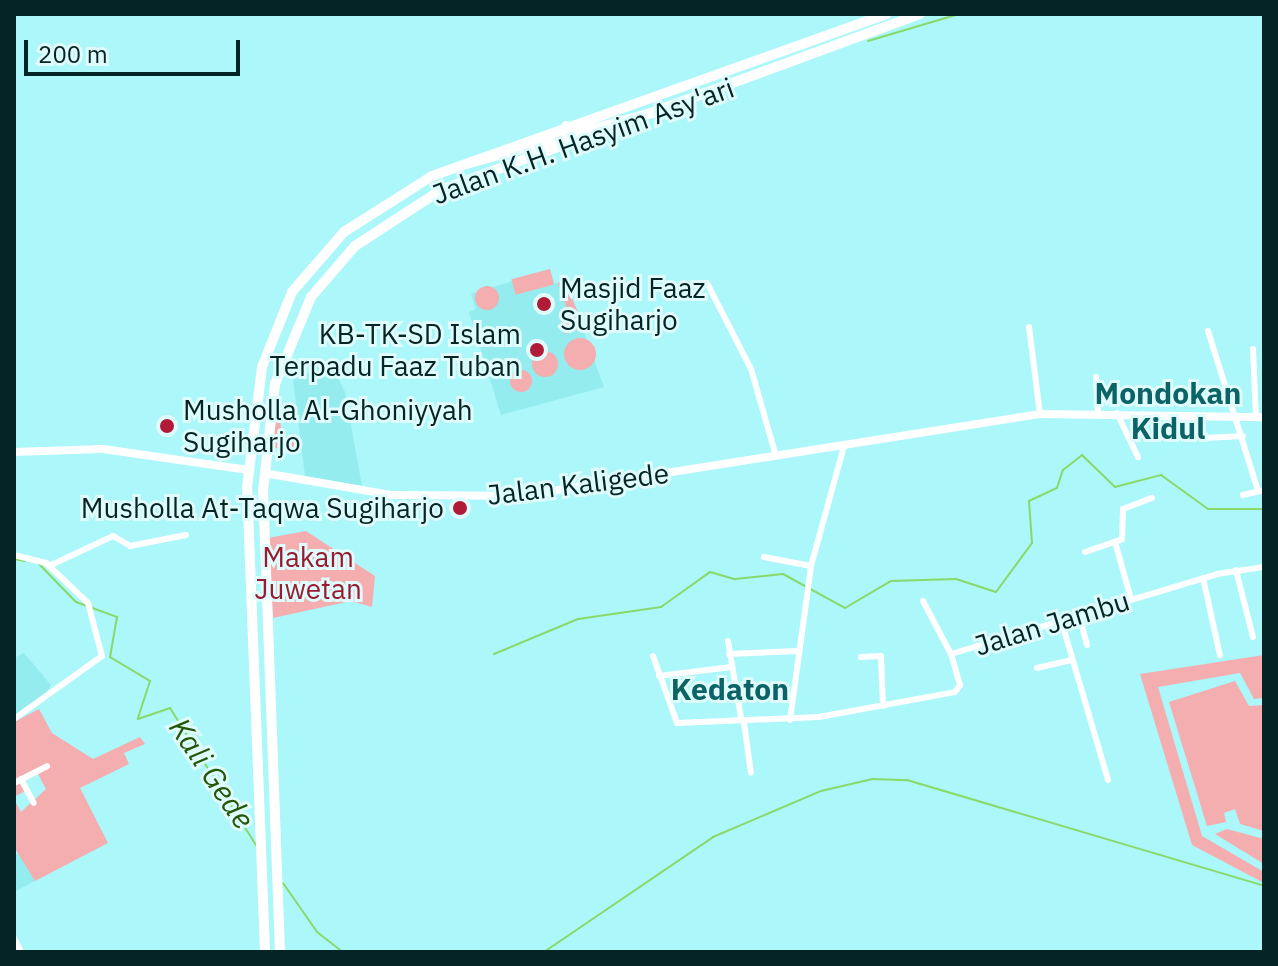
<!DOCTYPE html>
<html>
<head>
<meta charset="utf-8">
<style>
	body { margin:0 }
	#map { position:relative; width:1278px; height:966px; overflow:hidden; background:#acf7fa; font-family:"IBM Plex Sans",sans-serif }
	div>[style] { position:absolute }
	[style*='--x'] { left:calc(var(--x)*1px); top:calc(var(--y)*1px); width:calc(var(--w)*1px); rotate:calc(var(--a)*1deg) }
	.built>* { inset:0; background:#95ecef }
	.green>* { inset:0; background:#f4aeaf; transform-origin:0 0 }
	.round { border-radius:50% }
	.stream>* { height:2px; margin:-1px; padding:0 1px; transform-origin:1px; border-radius:1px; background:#87da6a }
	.street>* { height:6px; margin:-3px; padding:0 3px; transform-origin:3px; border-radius:3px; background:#fff }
	.secondary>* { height:8px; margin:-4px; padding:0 4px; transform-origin:4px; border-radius:4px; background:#fff }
	.highway>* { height:10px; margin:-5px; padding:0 5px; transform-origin:5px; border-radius:5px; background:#fff }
	.dots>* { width:22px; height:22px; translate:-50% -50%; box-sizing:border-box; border:4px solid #dffbfc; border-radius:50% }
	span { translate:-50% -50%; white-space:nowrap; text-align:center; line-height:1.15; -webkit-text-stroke:6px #dffbfc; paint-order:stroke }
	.street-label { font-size:28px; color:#042425 }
	.poi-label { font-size:28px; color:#042425 }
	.left { translate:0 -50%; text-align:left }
	.right { translate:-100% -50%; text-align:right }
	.park-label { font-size:28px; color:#981b30 }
	.neighbourhood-label { font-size:30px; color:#0b6365; font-weight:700 }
	.water-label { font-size:30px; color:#23580a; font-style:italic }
	.frame { position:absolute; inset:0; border:16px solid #042425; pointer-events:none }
	.scale { position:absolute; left:24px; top:40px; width:216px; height:36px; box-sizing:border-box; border:4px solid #042425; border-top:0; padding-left:10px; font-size:24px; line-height:28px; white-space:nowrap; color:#042425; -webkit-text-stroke:6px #dffbfc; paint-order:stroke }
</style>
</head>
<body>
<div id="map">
	<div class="built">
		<i style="clip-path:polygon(550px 269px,554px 284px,565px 280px,604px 387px,501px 415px,469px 312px,476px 309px,471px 294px)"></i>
		<i style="clip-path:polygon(330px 362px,345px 392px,362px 486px,305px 476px,293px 380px)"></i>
		<i style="clip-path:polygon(24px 653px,51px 685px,42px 702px,14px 716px,14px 658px)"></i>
		<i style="clip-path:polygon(20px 852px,35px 881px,14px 892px,14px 856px)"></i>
	</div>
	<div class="green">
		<i style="left:550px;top:269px;width:16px;height:40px;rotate:75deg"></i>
		<i style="clip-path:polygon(565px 280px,584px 328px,564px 334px,560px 314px,568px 312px,558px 283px)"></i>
		<i class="round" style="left:475px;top:286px;width:24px;height:24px"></i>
		<i class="round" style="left:564px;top:338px;width:32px;height:32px"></i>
		<i class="round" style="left:532px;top:351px;width:26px;height:26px"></i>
		<i class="round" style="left:510px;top:370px;width:22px;height:22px"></i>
		<i style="clip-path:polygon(274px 422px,280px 422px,283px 437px,298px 435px,300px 448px,272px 448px)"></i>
		<i style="clip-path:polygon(306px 531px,375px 576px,372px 607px,351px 601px,273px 618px,268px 538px)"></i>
		<i style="clip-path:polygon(1264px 655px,1264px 698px,1254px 699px,1240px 673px,1158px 687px,1202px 836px,1264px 872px,1264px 883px,1192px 845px,1140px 674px)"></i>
		<i style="clip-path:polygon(1235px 681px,1249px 706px,1264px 705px,1264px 831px,1240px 824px,1235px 809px,1224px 813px,1226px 822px,1207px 826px,1169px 702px)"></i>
		<i style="clip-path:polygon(39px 709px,52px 733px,93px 759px,140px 737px,145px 744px,124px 753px,129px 764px,80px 788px,108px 843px,35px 881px,14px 847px,14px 799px,21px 812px,46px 789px,38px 774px,21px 782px,25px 791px,14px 797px,14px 722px)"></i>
		<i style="clip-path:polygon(1227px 829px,1264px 839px,1264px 864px,1215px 834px)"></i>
	</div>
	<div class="stream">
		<i style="--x:868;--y:41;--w:95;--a:-16.5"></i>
		<i style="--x:14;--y:559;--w:11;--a:10"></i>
		<i style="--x:39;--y:564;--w:53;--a:45.8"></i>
		<i style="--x:76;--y:602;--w:44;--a:20.1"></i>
		<i style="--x:117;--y:617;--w:41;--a:99.9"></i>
		<i style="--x:110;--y:657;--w:47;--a:31"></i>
		<i style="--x:150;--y:681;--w:40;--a:108"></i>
		<i style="--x:138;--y:719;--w:34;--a:-19"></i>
		<i style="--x:170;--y:708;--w:162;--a:57.9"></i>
		<i style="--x:494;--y:654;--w:91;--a:-22.6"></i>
		<i style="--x:578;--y:619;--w:84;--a:-8.2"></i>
		<i style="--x:661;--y:607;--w:60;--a:-35.5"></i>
		<i style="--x:710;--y:572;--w:26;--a:16"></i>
		<i style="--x:735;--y:579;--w:48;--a:-5.9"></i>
		<i style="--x:783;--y:574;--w:71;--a:28.7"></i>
		<i style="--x:845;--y:608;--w:53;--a:-30.4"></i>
		<i style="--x:891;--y:581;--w:65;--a:-1.8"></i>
		<i style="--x:956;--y:579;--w:42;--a:18"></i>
		<i style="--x:996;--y:592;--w:61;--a:-53.7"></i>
		<i style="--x:1032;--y:543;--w:42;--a:-94.1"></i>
		<i style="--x:1029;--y:501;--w:31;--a:-25"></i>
		<i style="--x:1057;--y:488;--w:19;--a:-72"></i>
		<i style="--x:1063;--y:470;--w:24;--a:-38"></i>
		<i style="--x:1082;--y:455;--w:46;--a:44.1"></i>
		<i style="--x:1115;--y:487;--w:48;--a:-14.6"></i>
		<i style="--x:1161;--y:475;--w:58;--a:35.9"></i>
		<i style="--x:1208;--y:509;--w:56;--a:0"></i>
		<i style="--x:283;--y:883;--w:60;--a:55.2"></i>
		<i style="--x:317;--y:932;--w:33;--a:38"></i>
		<i style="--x:544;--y:952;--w:204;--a:-34.2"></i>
		<i style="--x:713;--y:837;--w:117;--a:-23.1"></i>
		<i style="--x:821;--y:791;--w:53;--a:-13"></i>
		<i style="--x:873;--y:779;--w:34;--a:2"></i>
		<i style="--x:907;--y:780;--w:372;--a:16.5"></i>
	</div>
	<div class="street">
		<i style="--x:707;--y:283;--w:97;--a:62.9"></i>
		<i style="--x:751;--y:369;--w:91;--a:74"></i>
		<i style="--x:1029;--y:327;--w:88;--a:82.8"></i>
		<i style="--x:1208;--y:331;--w:168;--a:72.6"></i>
		<i style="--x:1253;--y:349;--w:68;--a:87.5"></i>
		<i style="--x:1096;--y:377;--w:35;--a:87"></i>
		<i style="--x:1117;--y:413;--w:49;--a:64.5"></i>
		<i style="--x:1205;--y:438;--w:38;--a:-3"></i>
		<i style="--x:1243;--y:495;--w:22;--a:-13"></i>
		<i style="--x:1115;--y:542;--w:59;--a:74.3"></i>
		<i style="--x:1085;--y:552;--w:39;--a:-19"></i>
		<i style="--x:1122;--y:539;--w:30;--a:-88"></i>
		<i style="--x:1123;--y:509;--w:31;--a:-21"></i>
		<i style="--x:14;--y:555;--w:33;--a:14"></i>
		<i style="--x:46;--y:563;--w:58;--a:43.6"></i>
		<i style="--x:88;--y:603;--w:55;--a:75.2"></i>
		<i style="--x:102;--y:656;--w:108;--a:144.4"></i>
		<i style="--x:764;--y:557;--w:48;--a:10.8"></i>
		<i style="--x:49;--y:566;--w:71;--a:-25.1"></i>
		<i style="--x:113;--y:536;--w:20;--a:30"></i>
		<i style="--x:130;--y:546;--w:57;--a:-11.1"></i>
		<i style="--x:1236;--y:570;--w:69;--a:75.8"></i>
		<i style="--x:1203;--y:578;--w:79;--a:77.6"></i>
		<i style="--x:923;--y:601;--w:60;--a:62.2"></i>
		<i style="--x:1079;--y:615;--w:31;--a:75"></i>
		<i style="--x:1061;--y:620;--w:167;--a:73.6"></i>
		<i style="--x:728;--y:641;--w:78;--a:80.4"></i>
		<i style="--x:729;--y:654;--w:69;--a:-2.5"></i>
		<i style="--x:653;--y:656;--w:71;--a:70.3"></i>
		<i style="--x:677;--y:723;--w:142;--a:-2.4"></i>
		<i style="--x:819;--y:717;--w:138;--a:-10.4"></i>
		<i style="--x:955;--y:692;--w:9;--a:-54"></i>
		<i style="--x:960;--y:685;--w:32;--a:-106"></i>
		<i style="--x:951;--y:654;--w:278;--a:-16.7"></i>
		<i style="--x:1217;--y:574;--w:48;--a:-8.5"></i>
		<i style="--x:861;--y:657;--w:20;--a:-3"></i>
		<i style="--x:881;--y:656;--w:50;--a:87.7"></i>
		<i style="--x:1037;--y:668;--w:36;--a:-13"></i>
		<i style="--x:659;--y:676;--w:73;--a:-7.1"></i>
		<i style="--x:790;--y:720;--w:155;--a:-82.2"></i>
		<i style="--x:811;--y:566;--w:124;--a:-74.6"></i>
		<i style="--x:744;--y:723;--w:50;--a:82"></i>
		<i style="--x:21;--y:779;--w:27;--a:62"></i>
		<i style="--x:14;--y:783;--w:37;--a:-27"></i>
	</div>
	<div class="secondary">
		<i style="--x:14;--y:452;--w:89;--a:-1.9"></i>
		<i style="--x:103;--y:449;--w:147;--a:8.2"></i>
		<i style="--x:264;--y:473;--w:130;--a:9.8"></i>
		<i style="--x:392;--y:495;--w:128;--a:0.4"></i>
		<i style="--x:520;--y:496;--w:526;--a:-8.96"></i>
		<i style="--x:1040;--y:414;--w:224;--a:0.8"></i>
		<i style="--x:14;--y:940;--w:13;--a:63"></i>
	</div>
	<div class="highway">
		<i style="--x:566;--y:126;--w:11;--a:100"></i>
		<i style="--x:564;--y:137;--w:98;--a:-15.3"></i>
		<i style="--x:466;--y:164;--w:93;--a:-15.5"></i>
		<i style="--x:556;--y:139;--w:10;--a:107"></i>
		<i style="--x:265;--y:952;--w:464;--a:-92.2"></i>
		<i style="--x:247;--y:488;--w:122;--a:-82.9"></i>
		<i style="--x:262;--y:367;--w:81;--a:-68.2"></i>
		<i style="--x:292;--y:292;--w:79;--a:-49.1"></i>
		<i style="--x:344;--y:232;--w:104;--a:-32.5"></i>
		<i style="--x:432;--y:176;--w:482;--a:-19.6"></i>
		<i style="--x:280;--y:952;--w:461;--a:-92.1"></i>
		<i style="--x:263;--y:491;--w:108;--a:-83.6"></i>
		<i style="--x:275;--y:384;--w:94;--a:-67.5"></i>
		<i style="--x:311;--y:297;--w:67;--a:-49.2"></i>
		<i style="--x:355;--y:246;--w:103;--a:-33.1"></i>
		<i style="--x:441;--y:190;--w:510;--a:-20.17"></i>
	</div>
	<div class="dots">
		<i style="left:544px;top:304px;background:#b01c37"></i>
		<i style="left:537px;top:350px;background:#b01c37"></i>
		<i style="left:167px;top:426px;background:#b01c37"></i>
		<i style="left:460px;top:508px;background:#b01c37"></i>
	</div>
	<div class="street-label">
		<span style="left:583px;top:141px;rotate:-20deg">Jalan K.H. Hasyim Asy'ari</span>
		<span style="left:578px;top:484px;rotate:-7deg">Jalan Kaligede</span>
		<span style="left:1052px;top:623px;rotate:-17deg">Jalan Jambu</span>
	</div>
	<div class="poi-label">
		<span class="left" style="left:560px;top:304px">Masjid Faaz<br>Sugiharjo</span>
		<span class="right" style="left:521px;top:350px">KB-TK-SD Islam<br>Terpadu Faaz Tuban</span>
		<span class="left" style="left:183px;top:426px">Musholla Al-Ghoniyyah<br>Sugiharjo</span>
		<span class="right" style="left:444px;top:508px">Musholla At-Taqwa Sugiharjo</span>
	</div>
	<div class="park-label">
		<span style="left:308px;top:573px">Makam<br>Juwetan</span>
	</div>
	<div class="neighbourhood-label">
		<span style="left:1168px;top:410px">Mondokan<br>Kidul</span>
		<span style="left:730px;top:689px">Kedaton</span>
	</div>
	<div class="water-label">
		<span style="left:212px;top:773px;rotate:56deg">Kali Gede</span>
	</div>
	<div class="frame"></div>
	<div class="scale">200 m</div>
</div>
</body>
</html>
